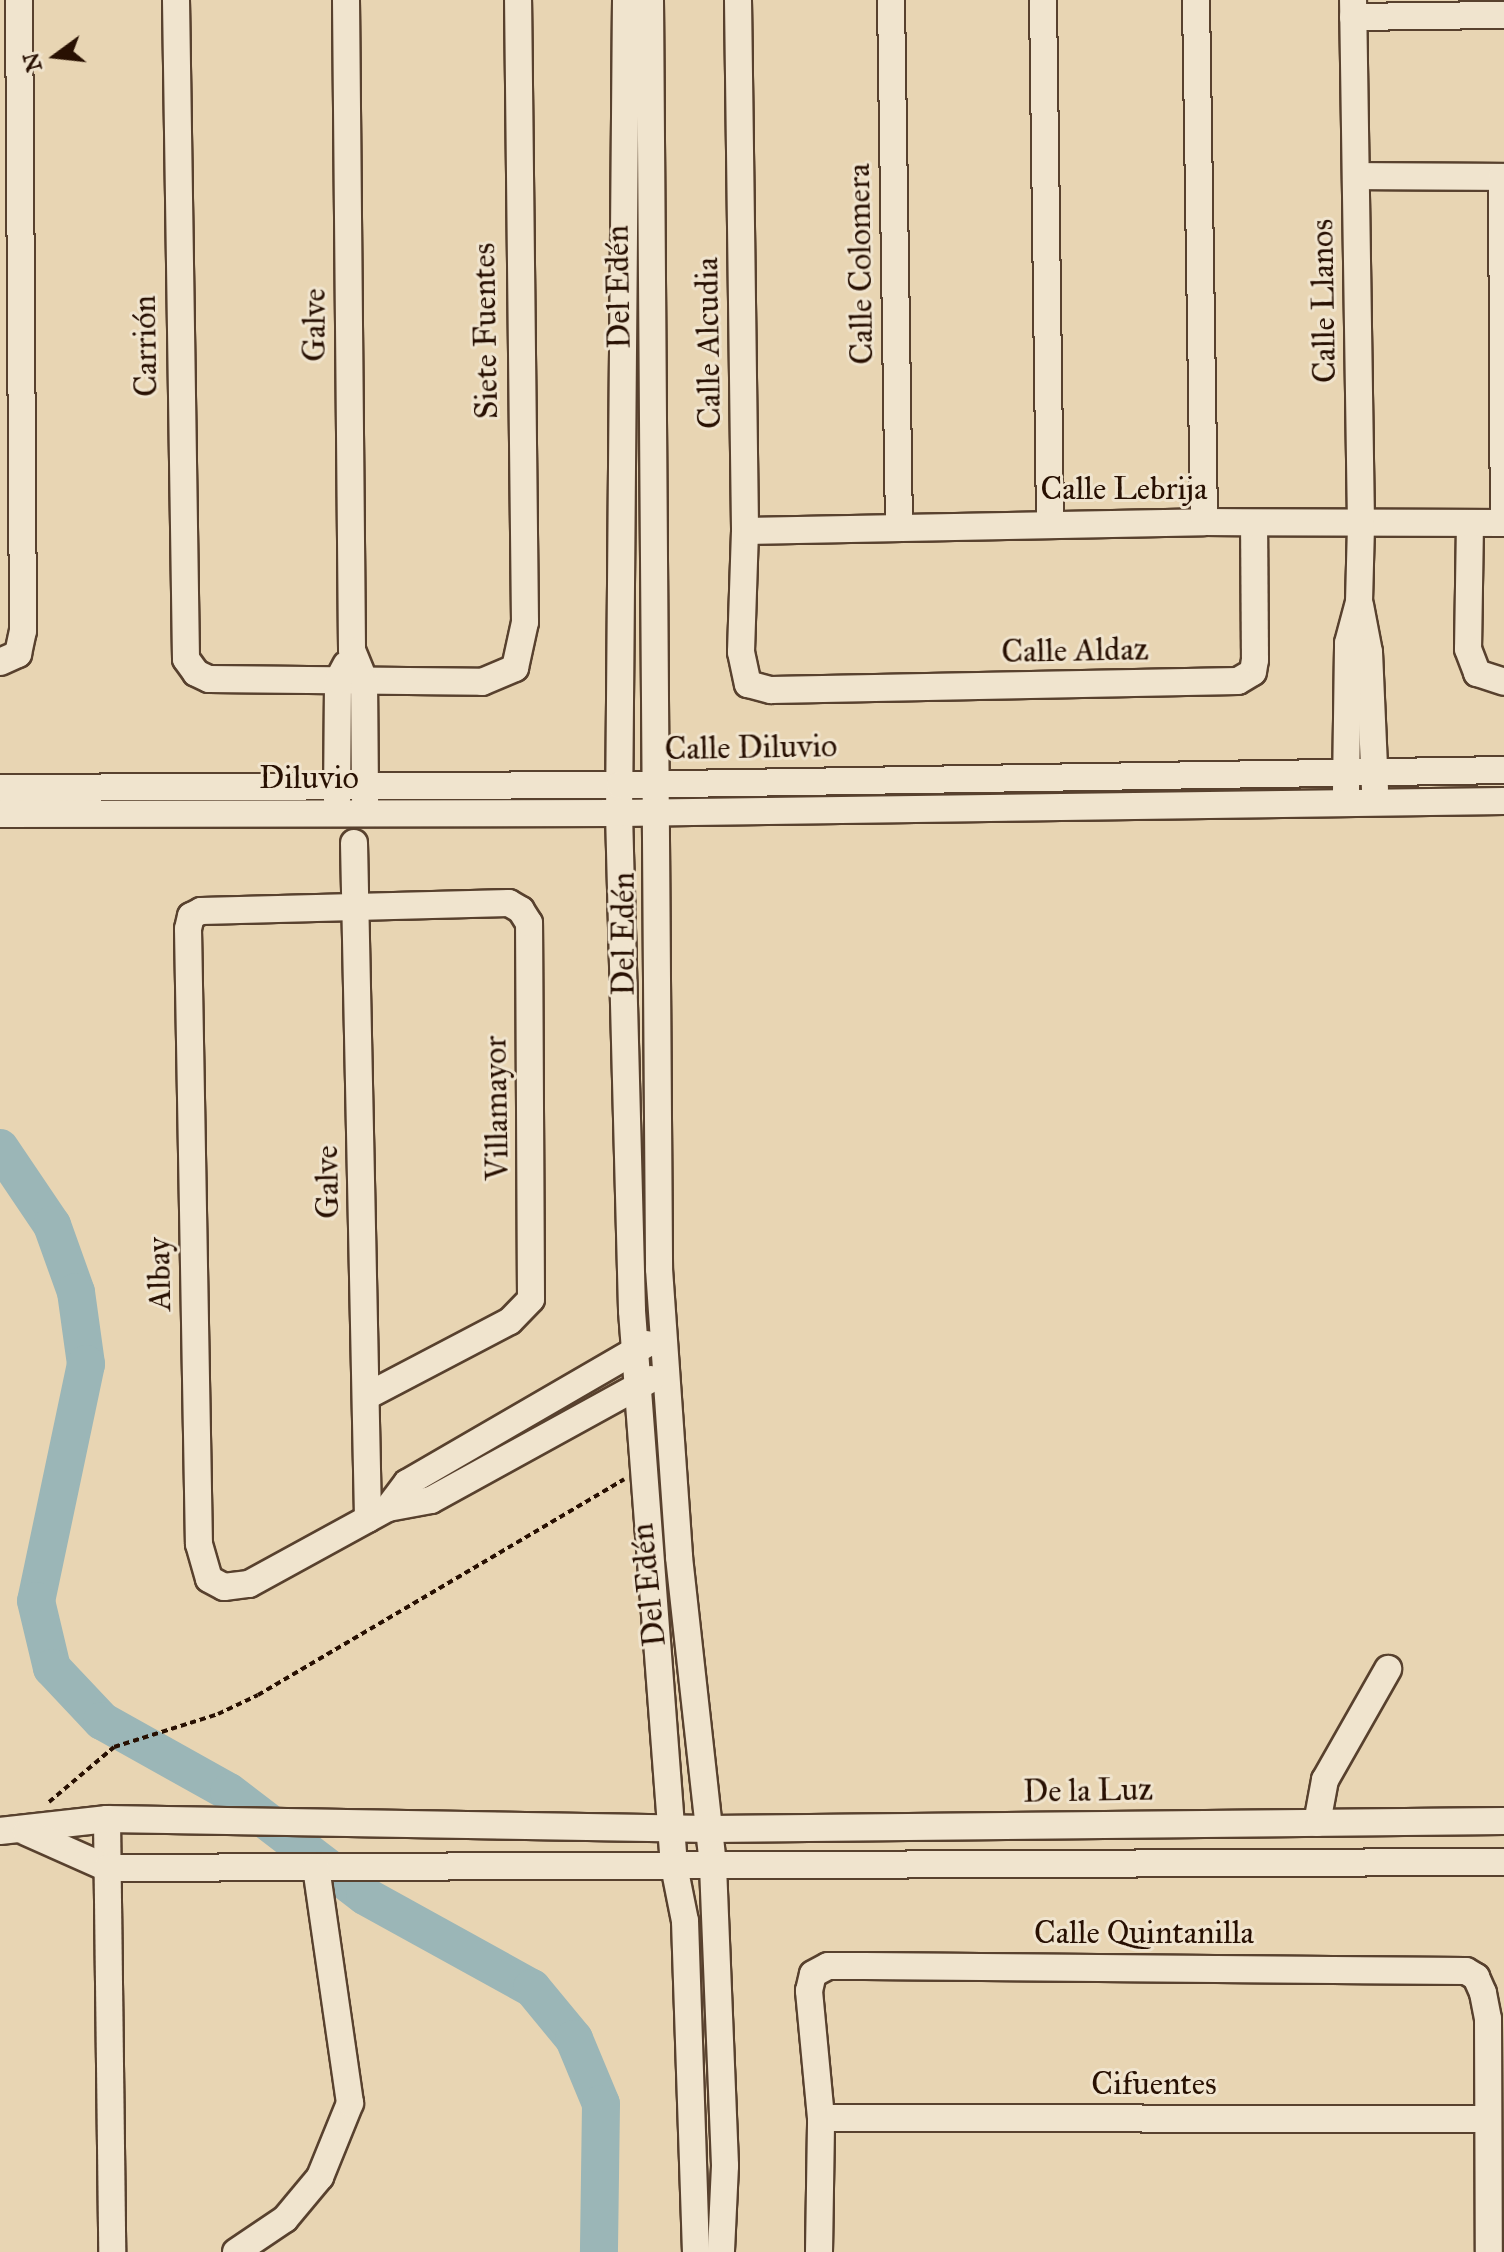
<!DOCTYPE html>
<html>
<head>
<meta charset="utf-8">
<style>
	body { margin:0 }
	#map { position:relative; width:1504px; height:2252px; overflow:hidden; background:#e8d5b3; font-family:"IM FELL Great Primer",serif }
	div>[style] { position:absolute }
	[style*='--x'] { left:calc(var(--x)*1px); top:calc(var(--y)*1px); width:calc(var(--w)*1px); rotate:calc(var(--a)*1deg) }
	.river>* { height:38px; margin:-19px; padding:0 19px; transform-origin:19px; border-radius:19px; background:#9bb6b7 }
	.path>* { height:4px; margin-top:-2px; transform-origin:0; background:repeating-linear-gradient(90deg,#281002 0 6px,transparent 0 10px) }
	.roads { filter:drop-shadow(2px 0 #58412e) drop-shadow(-2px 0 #58412e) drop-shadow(0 2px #58412e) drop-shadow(0 -2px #58412e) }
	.minor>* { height:26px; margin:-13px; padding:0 13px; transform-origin:13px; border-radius:13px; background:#f0e4ce }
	span { translate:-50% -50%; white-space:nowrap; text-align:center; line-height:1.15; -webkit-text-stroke:6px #f0e4ce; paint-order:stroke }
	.street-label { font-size:32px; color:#281002 }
	.north { position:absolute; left:16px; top:16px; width:80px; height:80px; -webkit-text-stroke:6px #f0e4ce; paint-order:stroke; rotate:255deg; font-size:22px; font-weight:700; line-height:32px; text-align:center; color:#281002 }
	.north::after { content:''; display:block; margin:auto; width:28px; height:36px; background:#281002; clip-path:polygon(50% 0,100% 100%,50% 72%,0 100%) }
</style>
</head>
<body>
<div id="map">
	<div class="river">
		<i style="--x:0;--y:1148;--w:93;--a:56"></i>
		<i style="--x:52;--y:1225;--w:71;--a:70.3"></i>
		<i style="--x:76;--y:1292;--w:73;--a:82.1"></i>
		<i style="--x:86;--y:1364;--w:242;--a:101.9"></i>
		<i style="--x:36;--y:1601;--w:69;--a:76.6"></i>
		<i style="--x:52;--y:1668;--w:73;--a:46.7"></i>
		<i style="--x:102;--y:1721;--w:145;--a:29.2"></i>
		<i style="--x:229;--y:1792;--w:171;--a:37.4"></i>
		<i style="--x:365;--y:1896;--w:191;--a:28.9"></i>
		<i style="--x:532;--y:1988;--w:66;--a:50.5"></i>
		<i style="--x:574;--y:2039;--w:70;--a:67.4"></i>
		<i style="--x:601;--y:2104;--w:148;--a:90.8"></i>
	</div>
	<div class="path">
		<i style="--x:49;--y:1802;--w:85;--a:-40.2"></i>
		<i style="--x:114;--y:1747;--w:109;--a:-17.6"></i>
		<i style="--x:218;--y:1714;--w:44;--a:-25.4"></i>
		<i style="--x:258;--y:1695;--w:425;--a:-30.5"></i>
	</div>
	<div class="roads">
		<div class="minor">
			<i style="--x:176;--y:0;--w:659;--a:89.13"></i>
			<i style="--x:186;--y:659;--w:17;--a:54"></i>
			<i style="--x:196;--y:673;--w:14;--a:25"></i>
			<i style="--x:209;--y:679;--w:273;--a:0.6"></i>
			<i style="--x:482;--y:682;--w:36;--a:-23"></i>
			<i style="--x:515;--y:668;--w:47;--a:-77.7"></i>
			<i style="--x:525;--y:622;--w:622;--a:-90.64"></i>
			<i style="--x:346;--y:0;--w:650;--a:89.47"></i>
			<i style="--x:352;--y:650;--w:31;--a:68"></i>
			<i style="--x:364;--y:679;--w:123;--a:89.5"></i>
			<i style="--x:626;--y:0;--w:813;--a:90.49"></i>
			<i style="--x:619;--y:813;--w:498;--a:88.5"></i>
			<i style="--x:632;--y:1311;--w:557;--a:85.67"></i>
			<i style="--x:674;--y:1866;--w:56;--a:78.7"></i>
			<i style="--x:685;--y:1921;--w:331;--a:88.1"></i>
			<i style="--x:650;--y:0;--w:1269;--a:89.59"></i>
			<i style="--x:659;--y:1269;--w:289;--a:86"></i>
			<i style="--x:679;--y:1557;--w:311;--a:83.7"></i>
			<i style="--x:713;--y:1866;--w:300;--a:87.7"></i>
			<i style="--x:725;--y:2166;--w:86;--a:92.7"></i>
			<i style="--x:738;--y:0;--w:531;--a:89.24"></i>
			<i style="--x:745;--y:531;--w:121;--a:91.9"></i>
			<i style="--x:741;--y:652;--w:33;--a:78"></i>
			<i style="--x:748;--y:684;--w:24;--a:15"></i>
			<i style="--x:771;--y:690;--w:467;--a:-1.1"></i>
			<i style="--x:1238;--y:681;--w:17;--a:-31"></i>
			<i style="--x:1253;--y:672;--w:12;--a:-81"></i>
			<i style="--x:1255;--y:660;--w:137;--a:-90.4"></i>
			<i style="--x:891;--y:0;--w:526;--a:89.13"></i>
			<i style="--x:1043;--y:0;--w:524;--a:89.23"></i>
			<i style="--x:1196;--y:0;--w:522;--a:89.12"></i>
			<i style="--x:1353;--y:17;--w:151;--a:-0.8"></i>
			<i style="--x:1356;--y:176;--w:148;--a:0.4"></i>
			<i style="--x:1502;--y:177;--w:333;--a:89.7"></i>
			<i style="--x:1470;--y:523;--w:126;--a:90.9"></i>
			<i style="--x:1468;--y:649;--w:26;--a:69"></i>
			<i style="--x:1477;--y:673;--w:28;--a:18"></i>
			<i style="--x:745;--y:531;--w:459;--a:-1.1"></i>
			<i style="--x:1204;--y:522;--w:300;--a:0.2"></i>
			<i style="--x:1360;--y:605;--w:48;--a:79.2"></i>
			<i style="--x:1369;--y:652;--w:137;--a:87.5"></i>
			<i style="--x:0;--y:662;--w:20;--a:-24"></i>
			<i style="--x:18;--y:654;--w:24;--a:-78"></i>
			<i style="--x:23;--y:631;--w:631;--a:-90.36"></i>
			<i style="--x:0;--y:788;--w:620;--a:-0.28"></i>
			<i style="--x:620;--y:785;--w:884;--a:-0.97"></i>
			<i style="--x:1346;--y:791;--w:148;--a:-89.2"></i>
			<i style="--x:1348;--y:643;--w:42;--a:-75"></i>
			<i style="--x:1359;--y:602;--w:78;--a:-88.5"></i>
			<i style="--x:1361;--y:524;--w:524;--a:-90.87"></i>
			<i style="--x:337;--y:800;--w:120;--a:-89.5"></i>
			<i style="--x:338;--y:680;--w:17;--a:-62"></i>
			<i style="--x:0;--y:814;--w:619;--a:-0.09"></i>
			<i style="--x:619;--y:813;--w:885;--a:-0.78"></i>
			<i style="--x:354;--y:843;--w:676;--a:88.81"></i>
			<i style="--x:367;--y:1396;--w:161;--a:-27.7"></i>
			<i style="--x:510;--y:1321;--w:30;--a:-46"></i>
			<i style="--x:531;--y:1299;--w:376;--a:-90.3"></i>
			<i style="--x:529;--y:923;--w:15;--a:-122"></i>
			<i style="--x:521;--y:910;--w:14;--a:-150"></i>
			<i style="--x:509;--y:903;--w:308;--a:178.5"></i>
			<i style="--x:201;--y:911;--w:11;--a:153"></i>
			<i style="--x:191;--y:916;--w:13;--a:103"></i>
			<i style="--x:188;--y:929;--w:615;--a:88.98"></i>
			<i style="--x:199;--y:1544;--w:36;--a:74"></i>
			<i style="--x:209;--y:1579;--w:17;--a:28"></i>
			<i style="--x:224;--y:1587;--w:25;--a:-7"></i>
			<i style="--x:249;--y:1584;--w:158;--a:-28.7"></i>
			<i style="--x:388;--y:1508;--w:31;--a:-53"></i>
			<i style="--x:407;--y:1483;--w:277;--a:-30.1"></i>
			<i style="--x:388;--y:1508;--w:44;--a:-10.5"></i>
			<i style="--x:431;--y:1500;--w:251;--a:-28.8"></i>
			<i style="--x:107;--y:1819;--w:433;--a:89.3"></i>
			<i style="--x:1317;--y:1823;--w:44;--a:-79.5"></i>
			<i style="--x:1325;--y:1780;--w:128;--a:-60.4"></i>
			<i style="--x:0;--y:1831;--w:108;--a:-6.4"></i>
			<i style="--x:107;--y:1819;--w:603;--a:0.95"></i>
			<i style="--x:710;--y:1829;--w:794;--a:-0.58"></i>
			<i style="--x:26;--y:1832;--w:89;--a:24"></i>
			<i style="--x:107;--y:1868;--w:1397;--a:-0.25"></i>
			<i style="--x:821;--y:2118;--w:666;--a:0.09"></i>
			<i style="--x:236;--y:2252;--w:59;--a:-34"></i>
			<i style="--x:285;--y:2219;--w:55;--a:-50.2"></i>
			<i style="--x:320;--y:2177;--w:80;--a:-67.9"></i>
			<i style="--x:350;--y:2103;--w:238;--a:-98.2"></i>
			<i style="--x:819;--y:2252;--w:134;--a:-89.1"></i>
			<i style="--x:821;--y:2118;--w:128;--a:-95.4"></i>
			<i style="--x:809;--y:1991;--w:17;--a:-77"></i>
			<i style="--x:813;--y:1974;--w:17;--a:-28"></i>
			<i style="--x:828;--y:1966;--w:36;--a:0"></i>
			<i style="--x:864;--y:1966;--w:602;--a:0.48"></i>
			<i style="--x:1466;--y:1971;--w:12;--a:31"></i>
			<i style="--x:1476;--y:1977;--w:17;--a:66"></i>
			<i style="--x:1483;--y:1993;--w:26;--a:79"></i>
			<i style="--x:1488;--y:2019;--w:233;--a:89.8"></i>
		</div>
	</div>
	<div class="street-label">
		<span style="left:861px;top:264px;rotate:-91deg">Calle Colomera</span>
		<span style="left:619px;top:287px;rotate:-91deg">Del Edén</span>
		<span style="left:1324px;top:301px;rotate:-91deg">Calle Llanos</span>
		<span style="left:315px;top:325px;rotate:-90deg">Galve</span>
		<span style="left:486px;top:331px;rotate:-91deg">Siete Fuentes</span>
		<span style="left:709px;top:343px;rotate:-91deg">Calle Alcudia</span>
		<span style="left:146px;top:346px;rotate:-91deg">Carrión</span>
		<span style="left:1124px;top:489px">Calle Lebrija</span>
		<span style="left:1075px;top:651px;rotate:-1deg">Calle Aldaz</span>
		<span style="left:751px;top:748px;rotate:-1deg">Calle Diluvio</span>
		<span style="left:309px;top:778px">Diluvio</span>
		<span style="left:624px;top:934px;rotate:-90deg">Del Edén</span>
		<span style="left:497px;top:1108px;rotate:-91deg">Villamayor</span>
		<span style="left:328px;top:1182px;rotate:-91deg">Galve</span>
		<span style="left:160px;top:1274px;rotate:-91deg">Albay</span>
		<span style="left:649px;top:1585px;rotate:-96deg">Del Edén</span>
		<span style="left:1088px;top:1791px;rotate:-1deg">De la Luz</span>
		<span style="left:1144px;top:1933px">Calle Quintanilla</span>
		<span style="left:1154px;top:2084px">Cifuentes</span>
	</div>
	<div class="north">N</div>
</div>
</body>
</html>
